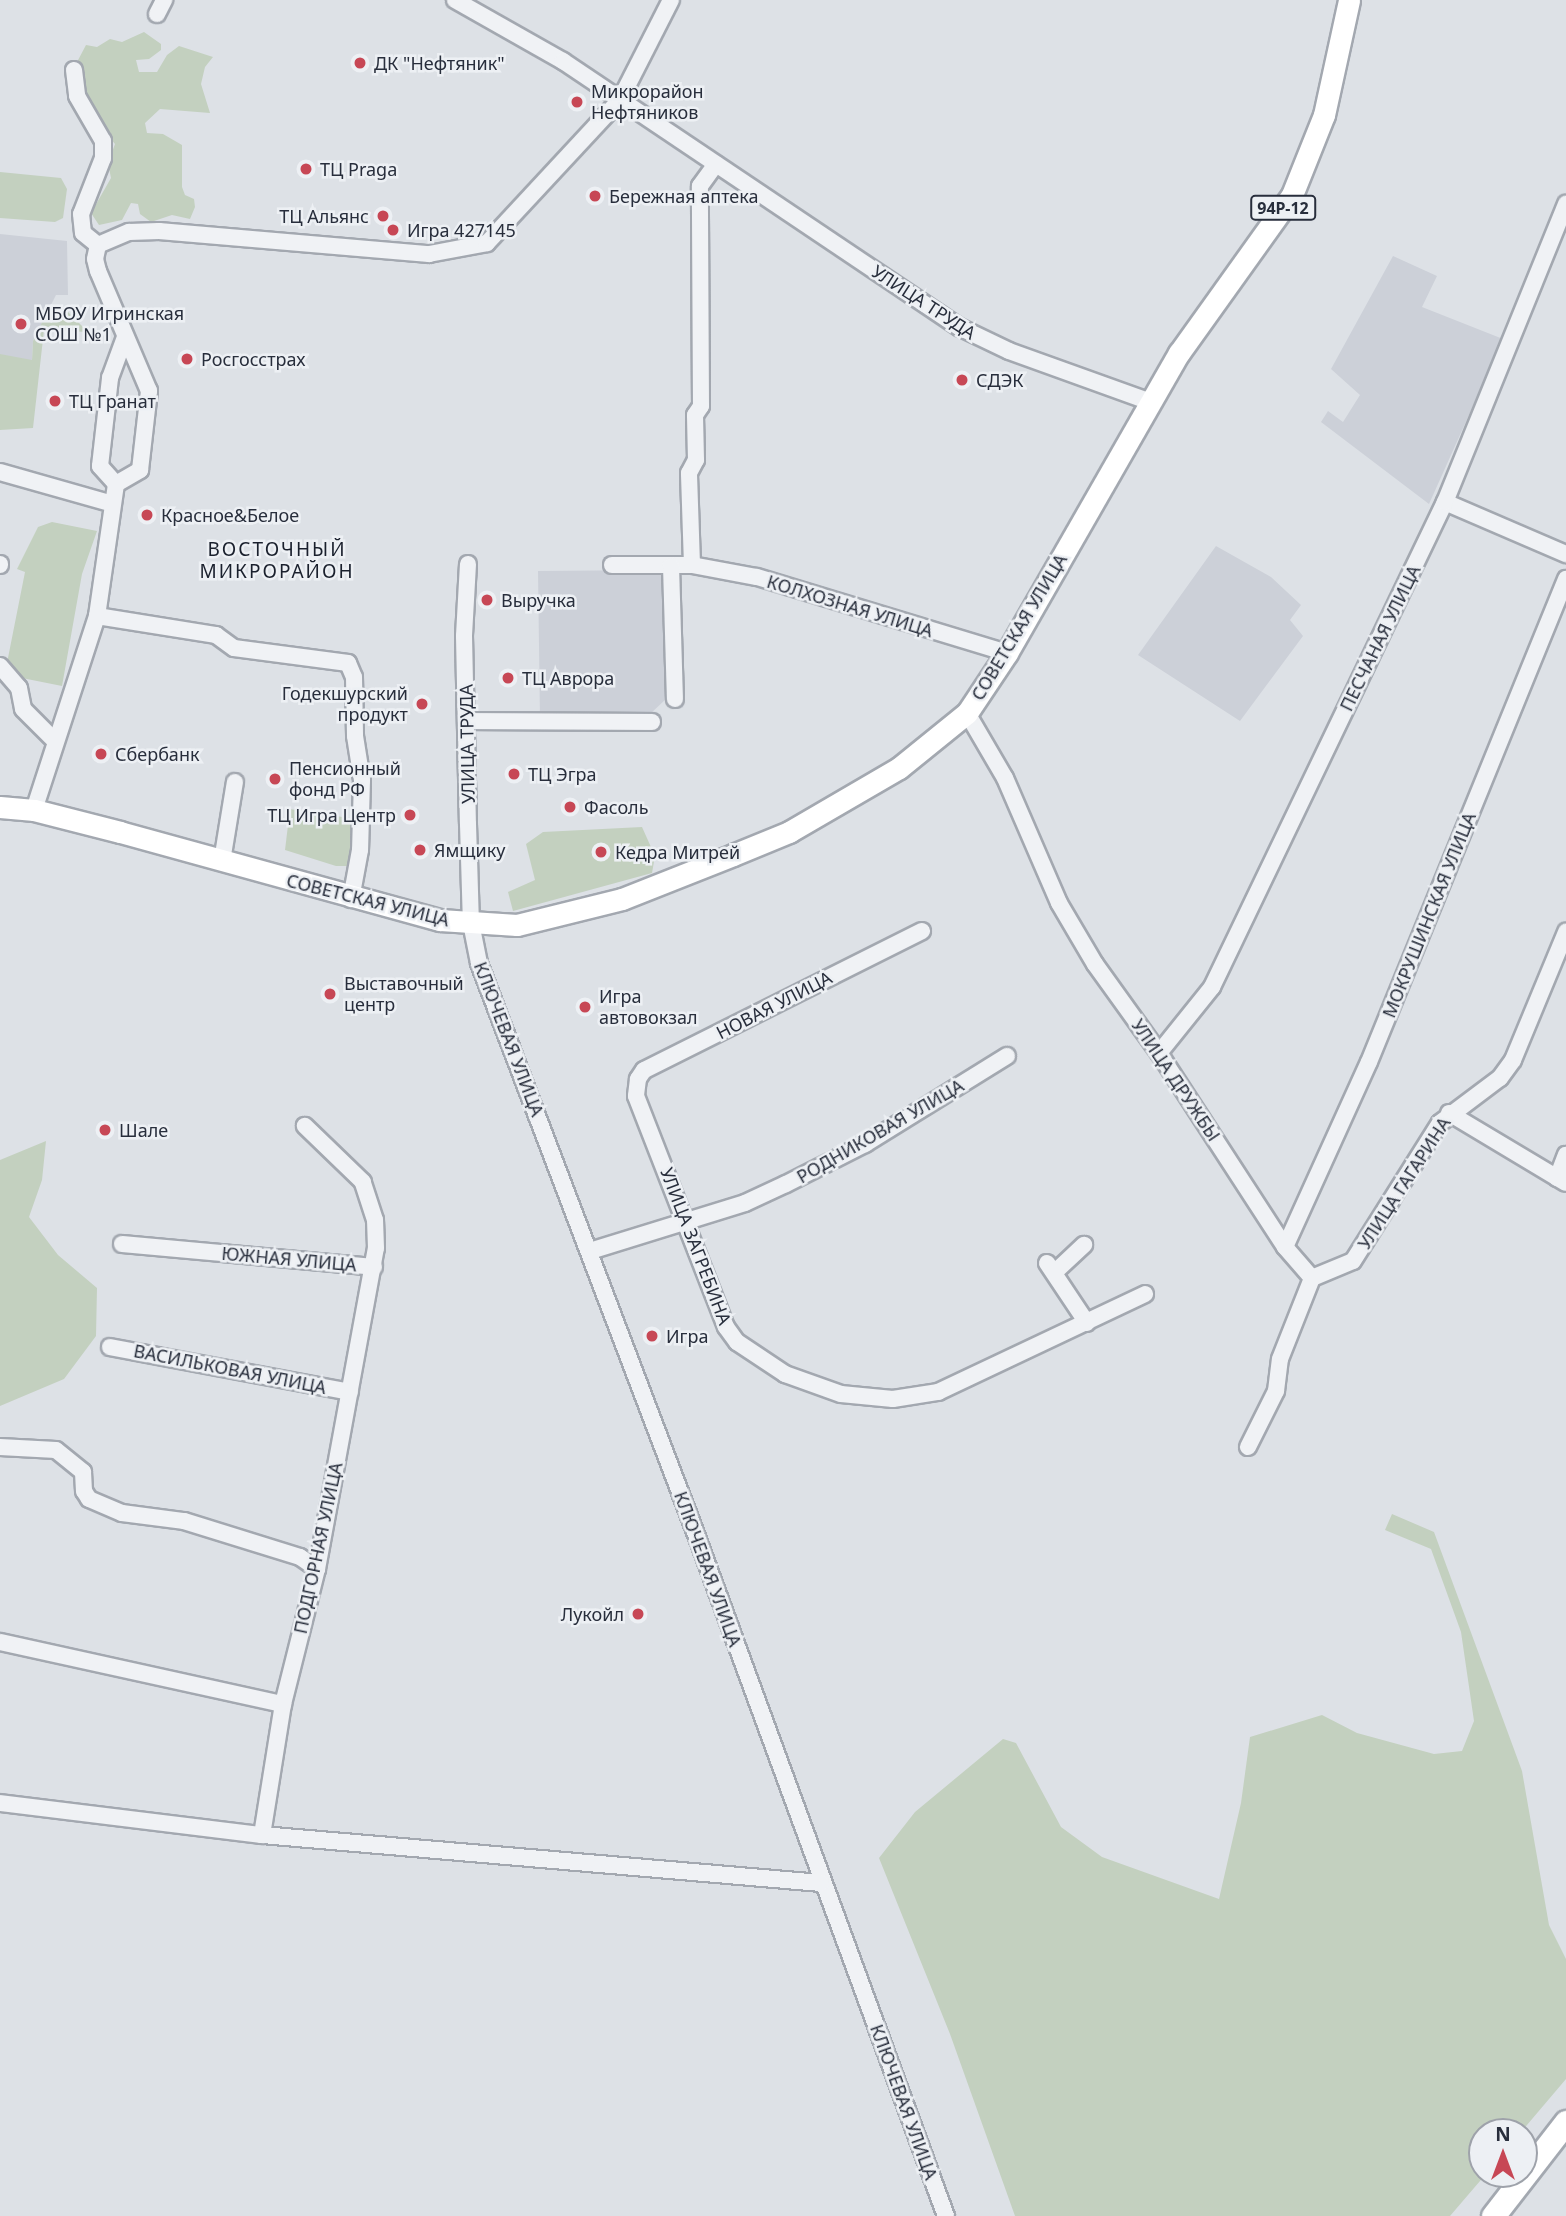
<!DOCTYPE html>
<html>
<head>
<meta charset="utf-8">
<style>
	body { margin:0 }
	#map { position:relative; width:1566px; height:2216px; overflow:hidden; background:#dde1e6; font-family:"Noto Sans",sans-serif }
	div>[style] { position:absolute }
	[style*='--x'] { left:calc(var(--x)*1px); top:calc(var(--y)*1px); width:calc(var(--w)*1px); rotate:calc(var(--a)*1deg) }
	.built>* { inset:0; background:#ccd0d8 }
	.green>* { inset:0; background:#c3d0bf }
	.roads { filter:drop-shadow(2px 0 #a3a8b0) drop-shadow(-2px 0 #a3a8b0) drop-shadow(0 2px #a3a8b0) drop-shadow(0 -2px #a3a8b0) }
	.minor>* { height:16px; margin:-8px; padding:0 8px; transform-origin:8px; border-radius:8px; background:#f0f2f5 }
	.major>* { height:21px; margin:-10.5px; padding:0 10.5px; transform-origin:10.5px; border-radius:10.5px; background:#fff }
	.highway>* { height:23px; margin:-11.5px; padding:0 11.5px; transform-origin:11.5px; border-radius:11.5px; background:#fff }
	.dots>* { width:19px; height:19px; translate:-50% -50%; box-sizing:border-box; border:4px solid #edf0f4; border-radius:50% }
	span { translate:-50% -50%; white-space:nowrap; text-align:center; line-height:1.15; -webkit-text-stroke:5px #edf0f4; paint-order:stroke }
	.shield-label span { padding:2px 5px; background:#edf0f4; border:2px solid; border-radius:5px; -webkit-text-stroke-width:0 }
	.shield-label { font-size:16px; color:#282e3c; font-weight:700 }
	.poi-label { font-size:18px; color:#282e3c }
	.left { translate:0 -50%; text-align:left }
	.right { translate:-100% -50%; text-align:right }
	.street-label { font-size:18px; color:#282e3c }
	.neighbourhood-label { font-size:19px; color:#1a202d; letter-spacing:2px }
	.north { position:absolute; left:1468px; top:2118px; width:70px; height:70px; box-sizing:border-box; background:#edf0f4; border:2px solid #9ea2aa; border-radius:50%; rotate:0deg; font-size:19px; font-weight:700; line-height:28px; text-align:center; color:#282e3c }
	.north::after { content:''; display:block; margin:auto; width:24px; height:32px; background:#c74755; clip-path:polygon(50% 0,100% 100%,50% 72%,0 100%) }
</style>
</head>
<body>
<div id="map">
	<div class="built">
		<i style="clip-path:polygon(0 234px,67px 241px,68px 295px,56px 295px,33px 341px,28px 428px,0 421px)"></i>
		<i style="clip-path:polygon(1393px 256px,1437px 276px,1422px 307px,1503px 339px,1429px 504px,1321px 422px,1328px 411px,1343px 422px,1360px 395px,1331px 369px)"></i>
		<i style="clip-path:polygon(1216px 546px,1271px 577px,1301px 605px,1290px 620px,1303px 636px,1240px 721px,1138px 655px)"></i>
		<i style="clip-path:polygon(657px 570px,666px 574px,666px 699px,649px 715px,540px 718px,538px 571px)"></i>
	</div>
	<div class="green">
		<i style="clip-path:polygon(144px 32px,161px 44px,161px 50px,149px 59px,136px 60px,139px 72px,157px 72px,167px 55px,179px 46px,213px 57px,205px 67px,201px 84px,210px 113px,160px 109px,145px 123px,147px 133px,163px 134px,182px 145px,182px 187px,185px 195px,194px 199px,195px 207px,190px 219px,172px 215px,151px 222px,140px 214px,138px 204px,131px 203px,122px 220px,99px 225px,91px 213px,111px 178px,108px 163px,115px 144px,101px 127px,98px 113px,88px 108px,76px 64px,86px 45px,97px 47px,110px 39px,122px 42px)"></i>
		<i style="clip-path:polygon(0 172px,61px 178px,67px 189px,63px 218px,55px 222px,0 218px)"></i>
		<i style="clip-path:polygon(50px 306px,68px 312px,88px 332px,44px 330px,33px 428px,0 430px,0 354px,32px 360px,33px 341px)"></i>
		<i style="clip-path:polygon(52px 522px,97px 531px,82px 574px,62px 686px,22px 678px,6px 668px,25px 572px,17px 569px,38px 527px)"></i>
		<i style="clip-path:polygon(290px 809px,349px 818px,356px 828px,350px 866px,336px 866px,285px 850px)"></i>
		<i style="clip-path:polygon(642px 827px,655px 856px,652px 873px,513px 911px,508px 892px,535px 880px,526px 844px,543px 832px)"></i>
		<i style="clip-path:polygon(46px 1141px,42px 1180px,29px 1217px,58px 1255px,97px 1288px,96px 1336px,64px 1379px,0 1406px,0 1160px)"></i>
		<i style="clip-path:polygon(1392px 1514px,1434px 1532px,1522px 1771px,1549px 1925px,1566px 1959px,1566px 2079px,1521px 2132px,1482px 2132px,1482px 2174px,1486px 2174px,1450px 2216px,1015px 2216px,950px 2034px,879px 1858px,915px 1812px,1003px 1739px,1016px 1743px,1061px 1827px,1102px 1857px,1219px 1899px,1241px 1803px,1250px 1737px,1322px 1715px,1357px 1733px,1434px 1754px,1462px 1751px,1474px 1721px,1461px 1632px,1431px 1549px,1385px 1530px)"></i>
	</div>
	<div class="roads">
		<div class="minor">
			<i style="--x:455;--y:0;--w:124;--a:29.5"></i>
			<i style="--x:563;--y:61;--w:477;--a:33.9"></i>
			<i style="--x:959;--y:327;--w:55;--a:25.6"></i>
			<i style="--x:1009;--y:351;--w:151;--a:19.8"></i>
			<i style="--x:157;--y:14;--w:16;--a:-63"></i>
			<i style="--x:74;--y:70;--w:26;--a:83"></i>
			<i style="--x:77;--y:96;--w:52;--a:60"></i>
			<i style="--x:103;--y:141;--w:17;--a:90"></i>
			<i style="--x:103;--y:158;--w:60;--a:111.4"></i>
			<i style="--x:81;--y:214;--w:19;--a:84"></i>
			<i style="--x:83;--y:233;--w:19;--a:39"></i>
			<i style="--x:98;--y:245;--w:34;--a:-23"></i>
			<i style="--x:129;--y:232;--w:30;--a:-2"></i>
			<i style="--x:159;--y:231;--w:271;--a:4.9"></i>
			<i style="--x:429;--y:254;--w:59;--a:-10.7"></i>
			<i style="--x:487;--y:243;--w:195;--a:-47.1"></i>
			<i style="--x:620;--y:100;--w:112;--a:-63"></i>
			<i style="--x:0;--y:472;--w:117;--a:15.8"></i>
			<i style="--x:116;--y:484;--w:24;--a:-132"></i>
			<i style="--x:100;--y:466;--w:89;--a:-83.5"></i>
			<i style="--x:110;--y:378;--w:44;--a:-69.9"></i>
			<i style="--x:1445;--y:502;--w:132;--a:23.3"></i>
			<i style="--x:468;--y:564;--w:72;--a:93.2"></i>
			<i style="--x:464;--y:636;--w:188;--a:88.8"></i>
			<i style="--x:468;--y:824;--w:99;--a:88.3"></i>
			<i style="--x:471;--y:923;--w:41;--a:78.7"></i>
			<i style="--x:479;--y:963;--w:605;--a:69.2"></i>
			<i style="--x:694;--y:1529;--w:732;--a:69.86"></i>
			<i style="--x:0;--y:565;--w:1;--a:-90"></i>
			<i style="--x:612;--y:565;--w:80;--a:0"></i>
			<i style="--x:692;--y:565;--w:66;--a:10.5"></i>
			<i style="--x:757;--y:577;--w:261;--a:16.9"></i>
			<i style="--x:692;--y:565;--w:92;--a:-91.9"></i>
			<i style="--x:689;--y:473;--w:15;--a:-62"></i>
			<i style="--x:696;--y:460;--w:45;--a:-91.3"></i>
			<i style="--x:695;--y:415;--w:11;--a:-56"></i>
			<i style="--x:701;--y:406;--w:220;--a:-90.3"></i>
			<i style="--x:700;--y:186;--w:27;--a:-54"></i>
			<i style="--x:671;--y:566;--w:133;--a:88.3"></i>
			<i style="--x:97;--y:616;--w:121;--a:9.1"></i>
			<i style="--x:216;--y:635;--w:22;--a:36"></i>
			<i style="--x:234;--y:648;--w:115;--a:7.5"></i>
			<i style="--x:348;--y:663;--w:15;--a:67"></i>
			<i style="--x:354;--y:677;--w:59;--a:89"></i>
			<i style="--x:355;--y:736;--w:45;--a:81"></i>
			<i style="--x:362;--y:780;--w:70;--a:91.6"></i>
			<i style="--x:360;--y:850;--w:50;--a:100.4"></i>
			<i style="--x:0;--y:666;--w:29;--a:49"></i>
			<i style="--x:19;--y:688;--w:21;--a:79"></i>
			<i style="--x:23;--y:709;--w:44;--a:45"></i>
			<i style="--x:967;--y:713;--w:75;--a:59.7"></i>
			<i style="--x:1005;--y:778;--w:136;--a:66.6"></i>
			<i style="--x:1059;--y:903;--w:71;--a:59.5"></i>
			<i style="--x:1095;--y:964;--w:110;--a:54.3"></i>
			<i style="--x:1159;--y:1053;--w:231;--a:57"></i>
			<i style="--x:1285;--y:1247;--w:41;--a:48.9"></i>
			<i style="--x:467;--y:721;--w:185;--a:0.3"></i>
			<i style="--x:34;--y:810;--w:204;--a:-72"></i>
			<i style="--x:97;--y:616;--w:133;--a:-81.8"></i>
			<i style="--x:116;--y:484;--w:28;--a:-30"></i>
			<i style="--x:140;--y:470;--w:80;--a:-83.5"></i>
			<i style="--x:149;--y:391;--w:130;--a:-113"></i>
			<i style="--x:98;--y:271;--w:12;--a:-104"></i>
			<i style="--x:95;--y:259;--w:14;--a:-78"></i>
			<i style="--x:222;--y:861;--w:80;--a:-80.7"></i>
			<i style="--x:922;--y:931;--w:311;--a:153.4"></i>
			<i style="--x:644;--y:1070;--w:11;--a:124"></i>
			<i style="--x:638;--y:1079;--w:17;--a:97"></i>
			<i style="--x:636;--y:1096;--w:248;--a:68.7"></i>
			<i style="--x:726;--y:1327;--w:19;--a:54"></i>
			<i style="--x:737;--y:1342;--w:58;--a:33.7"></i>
			<i style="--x:785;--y:1374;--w:59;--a:19.7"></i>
			<i style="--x:841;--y:1394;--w:52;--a:5.5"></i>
			<i style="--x:893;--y:1399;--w:46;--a:-8.8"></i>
			<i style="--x:938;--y:1392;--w:229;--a:-25.3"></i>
			<i style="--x:1159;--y:1053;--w:85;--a:-51.2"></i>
			<i style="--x:1212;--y:987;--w:538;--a:-64.34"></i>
			<i style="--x:1445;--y:502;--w:322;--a:-67.9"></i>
			<i style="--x:1449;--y:1113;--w:136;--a:30.9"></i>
			<i style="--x:1557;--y:1178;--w:25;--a:-69"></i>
			<i style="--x:122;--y:1244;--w:253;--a:5.2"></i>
			<i style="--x:1285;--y:1247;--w:203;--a:-65.6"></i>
			<i style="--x:1369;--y:1062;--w:522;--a:-67.81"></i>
			<i style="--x:590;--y:1251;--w:162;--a:-17.2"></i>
			<i style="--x:745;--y:1203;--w:45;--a:-24.9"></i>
			<i style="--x:786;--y:1184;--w:89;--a:-26.9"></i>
			<i style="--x:865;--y:1144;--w:167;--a:-31.8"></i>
			<i style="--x:1047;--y:1263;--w:72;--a:56.3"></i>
			<i style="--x:1055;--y:1272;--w:40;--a:-43"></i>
			<i style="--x:1312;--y:1278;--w:44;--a:-22.5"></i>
			<i style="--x:1353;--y:1261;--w:163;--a:-57.8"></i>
			<i style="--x:1440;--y:1123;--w:75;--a:-36.9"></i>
			<i style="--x:1500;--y:1078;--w:22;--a:-54"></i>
			<i style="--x:1513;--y:1060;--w:139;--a:-67.5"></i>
			<i style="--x:110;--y:1347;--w:244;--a:10.6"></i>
			<i style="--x:0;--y:1447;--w:56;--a:3.1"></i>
			<i style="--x:56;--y:1450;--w:35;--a:39"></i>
			<i style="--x:83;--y:1472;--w:19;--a:87"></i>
			<i style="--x:84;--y:1491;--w:9;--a:58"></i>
			<i style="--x:89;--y:1499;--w:36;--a:23"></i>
			<i style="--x:122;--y:1513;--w:63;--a:7.4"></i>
			<i style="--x:184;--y:1521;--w:121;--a:17.2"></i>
			<i style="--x:300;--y:1557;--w:21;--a:35"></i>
			<i style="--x:1248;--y:1447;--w:63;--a:-63.4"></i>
			<i style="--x:1276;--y:1391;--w:32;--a:-83"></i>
			<i style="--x:1280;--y:1359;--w:87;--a:-68.4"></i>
			<i style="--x:0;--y:1642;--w:290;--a:12.4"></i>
			<i style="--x:0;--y:1803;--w:264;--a:7"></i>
			<i style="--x:262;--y:1835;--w:561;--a:4.91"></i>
			<i style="--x:262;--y:1835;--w:133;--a:-80.9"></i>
			<i style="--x:283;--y:1704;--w:139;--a:-75.9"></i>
			<i style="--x:317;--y:1569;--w:326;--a:-79.6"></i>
			<i style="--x:376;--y:1248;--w:28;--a:-92"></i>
			<i style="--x:375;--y:1220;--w:40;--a:-108"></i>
			<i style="--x:363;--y:1182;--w:81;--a:-136"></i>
		</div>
		<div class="major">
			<i style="--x:0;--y:807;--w:34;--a:5"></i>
			<i style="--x:34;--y:810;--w:89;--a:14.3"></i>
			<i style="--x:120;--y:832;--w:332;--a:15.4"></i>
			<i style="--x:440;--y:920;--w:77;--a:3.7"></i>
			<i style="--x:517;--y:925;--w:108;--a:-13.9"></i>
			<i style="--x:622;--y:899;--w:119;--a:-21.6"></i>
			<i style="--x:733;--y:855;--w:61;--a:-22.3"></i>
			<i style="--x:789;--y:832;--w:127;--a:-30.2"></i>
			<i style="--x:899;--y:768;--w:87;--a:-39"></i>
			<i style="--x:967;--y:713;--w:72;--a:-56.3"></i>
			<i style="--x:1007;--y:653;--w:346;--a:-60.2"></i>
			<i style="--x:1179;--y:353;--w:194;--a:-54.4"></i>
			<i style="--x:1292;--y:195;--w:86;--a:-68.2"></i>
			<i style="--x:1324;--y:115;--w:118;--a:-77.7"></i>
		</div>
		<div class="highway">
			<i style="--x:1493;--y:2216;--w:119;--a:-52.2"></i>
		</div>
	</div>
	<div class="dots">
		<i style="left:360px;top:63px;background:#c74755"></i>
		<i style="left:577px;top:102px;background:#c74755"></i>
		<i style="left:306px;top:169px;background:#c74755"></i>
		<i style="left:595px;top:196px;background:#c74755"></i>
		<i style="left:383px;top:216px;background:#c74755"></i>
		<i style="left:393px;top:230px;background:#c74755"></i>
		<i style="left:21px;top:324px;background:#c74755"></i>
		<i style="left:187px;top:359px;background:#c74755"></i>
		<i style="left:962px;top:380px;background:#c74755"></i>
		<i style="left:55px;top:401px;background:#c74755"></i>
		<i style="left:147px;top:515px;background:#c74755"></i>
		<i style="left:487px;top:600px;background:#c74755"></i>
		<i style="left:508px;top:678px;background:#c74755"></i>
		<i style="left:422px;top:704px;background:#c74755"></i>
		<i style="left:101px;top:754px;background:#c74755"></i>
		<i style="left:514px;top:774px;background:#c74755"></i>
		<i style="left:275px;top:779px;background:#c74755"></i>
		<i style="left:570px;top:807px;background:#c74755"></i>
		<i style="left:410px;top:815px;background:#c74755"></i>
		<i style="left:420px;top:850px;background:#c74755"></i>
		<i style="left:601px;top:852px;background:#c74755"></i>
		<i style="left:330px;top:994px;background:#c74755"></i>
		<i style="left:585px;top:1007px;background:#c74755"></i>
		<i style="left:105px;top:1130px;background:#c74755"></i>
		<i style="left:652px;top:1336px;background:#c74755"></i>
		<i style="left:638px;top:1614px;background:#c74755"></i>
	</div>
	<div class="shield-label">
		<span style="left:1283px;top:208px">94Р-12</span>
	</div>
	<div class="poi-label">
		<span class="left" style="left:374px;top:63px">ДК "Нефтяник"</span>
		<span class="left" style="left:591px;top:102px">Микрорайон<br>Нефтяников</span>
		<span class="left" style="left:320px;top:169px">ТЦ Praga</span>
		<span class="left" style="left:609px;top:196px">Бережная аптека</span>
		<span class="right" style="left:369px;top:216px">ТЦ Альянс</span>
		<span class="left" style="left:407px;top:230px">Игра 427145</span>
		<span class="left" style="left:35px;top:324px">МБОУ Игринская<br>СОШ №1</span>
		<span class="left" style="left:201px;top:359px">Росгосстрах</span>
		<span class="left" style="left:976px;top:380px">СДЭК</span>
		<span class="left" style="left:69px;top:401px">ТЦ Гранат</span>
		<span class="left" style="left:161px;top:515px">Красное&amp;Белое</span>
		<span class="left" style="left:501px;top:600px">Выручка</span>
		<span class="left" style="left:522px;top:678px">ТЦ Аврора</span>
		<span class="right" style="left:408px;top:704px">Годекшурский<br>продукт</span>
		<span class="left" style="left:115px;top:754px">Сбербанк</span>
		<span class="left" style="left:289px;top:779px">Пенсионный<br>фонд РФ</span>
		<span class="left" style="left:528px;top:774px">ТЦ Эгра</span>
		<span class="left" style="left:584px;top:807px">Фасоль</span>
		<span class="right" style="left:396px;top:815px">ТЦ Игра Центр</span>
		<span class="left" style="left:434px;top:850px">Ямщику</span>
		<span class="left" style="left:615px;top:852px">Кедра Митрей</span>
		<span class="left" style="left:344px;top:994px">Выставочный<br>центр</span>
		<span class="left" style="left:599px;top:1007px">Игра<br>автовокзал</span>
		<span class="left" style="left:119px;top:1130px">Шале</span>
		<span class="left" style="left:666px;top:1336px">Игра</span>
		<span class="right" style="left:624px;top:1614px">Лукойл</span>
	</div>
	<div class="street-label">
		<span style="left:924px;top:302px;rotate:33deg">УЛИЦА ТРУДА</span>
		<span style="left:850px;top:606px;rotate:17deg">КОЛХОЗНАЯ УЛИЦА</span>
		<span style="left:1019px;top:627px;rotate:-59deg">СОВЕТСКАЯ УЛИЦА</span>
		<span style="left:1380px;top:638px;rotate:-64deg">ПЕСЧАНАЯ УЛИЦА</span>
		<span style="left:467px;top:744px;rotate:-91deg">УЛИЦА ТРУДА</span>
		<span style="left:368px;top:900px;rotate:14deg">СОВЕТСКАЯ УЛИЦА</span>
		<span style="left:1429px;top:915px;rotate:-68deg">МОКРУШИНСКАЯ УЛИЦА</span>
		<span style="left:774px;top:1005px;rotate:-27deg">НОВАЯ УЛИЦА</span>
		<span style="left:509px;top:1039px;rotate:69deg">КЛЮЧЕВАЯ УЛИЦА</span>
		<span style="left:1176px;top:1080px;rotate:56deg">УЛИЦА ДРУЖБЫ</span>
		<span style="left:880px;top:1131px;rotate:-30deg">РОДНИКОВАЯ УЛИЦА</span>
		<span style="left:1404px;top:1183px;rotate:-57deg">УЛИЦА ГАГАРИНА</span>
		<span style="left:696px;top:1246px;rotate:69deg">УЛИЦА ЗАГРЕБИНА</span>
		<span style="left:289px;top:1259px;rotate:5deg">ЮЖНАЯ УЛИЦА</span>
		<span style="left:230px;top:1369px;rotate:11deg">ВАСИЛЬКОВАЯ УЛИЦА</span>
		<span style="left:318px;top:1548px;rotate:-78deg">ПОДГОРНАЯ УЛИЦА</span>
		<span style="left:708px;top:1569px;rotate:70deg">КЛЮЧЕВАЯ УЛИЦА</span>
		<span style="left:904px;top:2102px;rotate:70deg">КЛЮЧЕВАЯ УЛИЦА</span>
	</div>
	<div class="neighbourhood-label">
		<span style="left:277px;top:561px">ВОСТОЧНЫЙ<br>МИКРОРАЙОН</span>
	</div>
	<div class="north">N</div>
</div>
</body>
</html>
